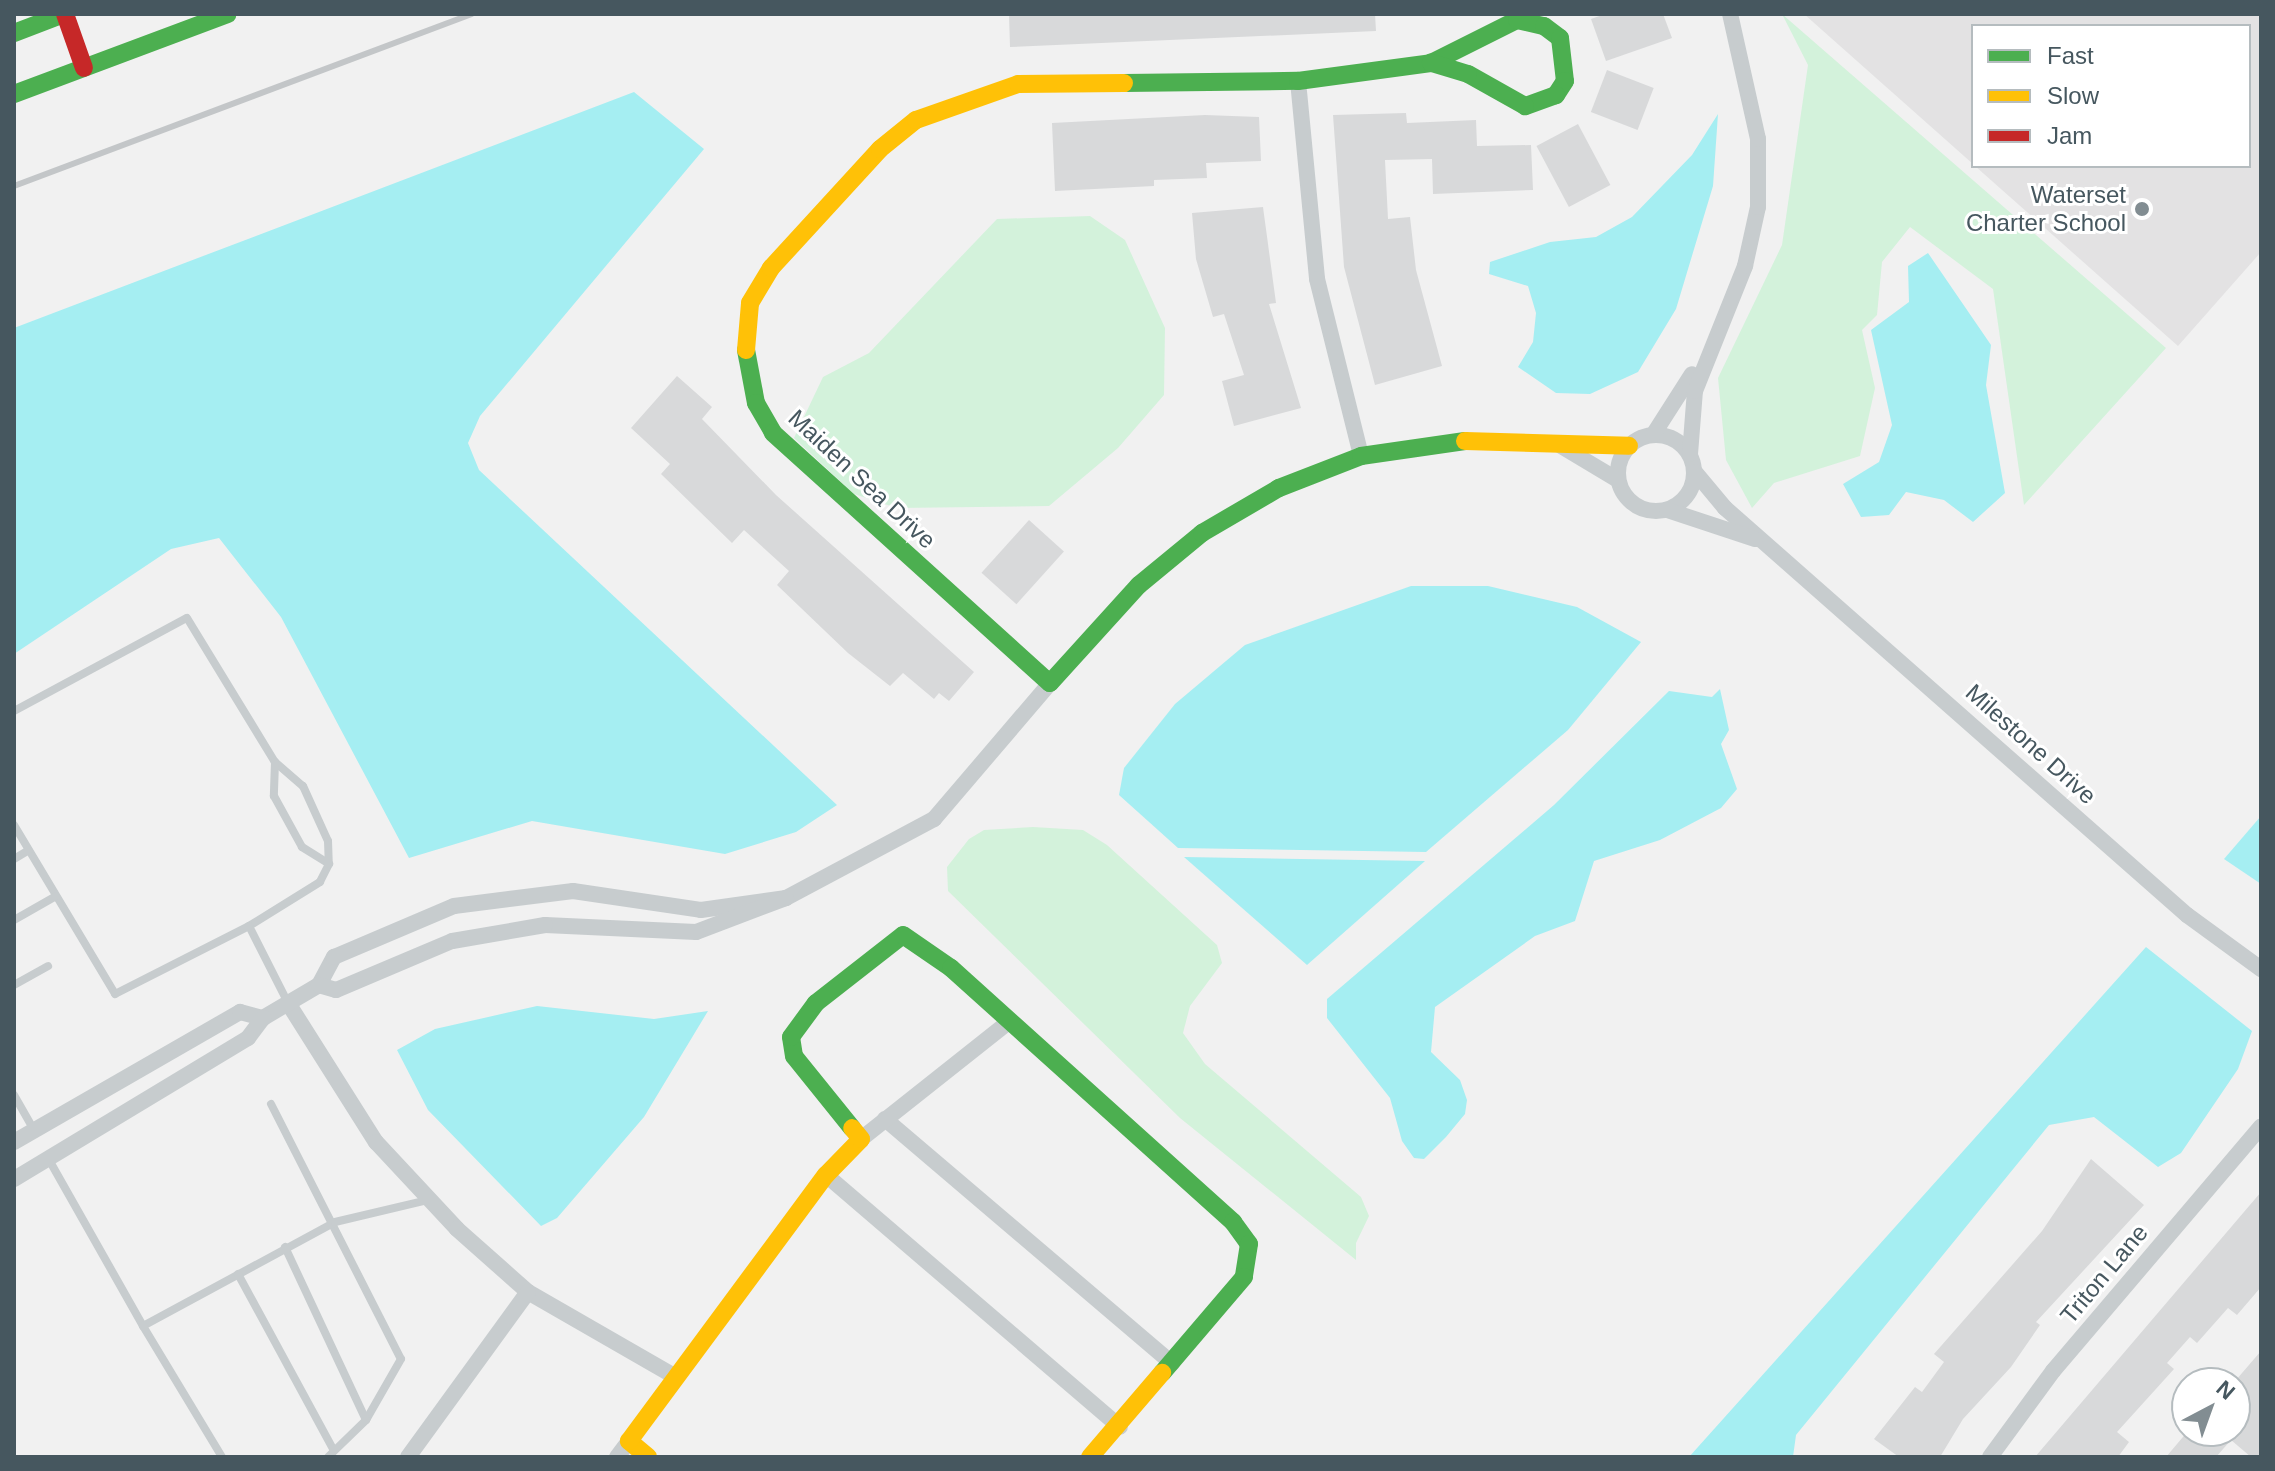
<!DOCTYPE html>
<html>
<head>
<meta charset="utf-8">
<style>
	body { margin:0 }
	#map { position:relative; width:2275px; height:1471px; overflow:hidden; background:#f1f1f1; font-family:Helvetica,sans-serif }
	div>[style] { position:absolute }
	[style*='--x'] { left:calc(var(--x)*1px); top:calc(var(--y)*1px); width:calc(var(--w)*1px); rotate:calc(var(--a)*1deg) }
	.education>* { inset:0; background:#e3e2e3 }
	.green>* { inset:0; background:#d3f2db }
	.water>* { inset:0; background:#a5eef2 }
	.building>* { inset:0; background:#d8d9da; transform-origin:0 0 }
	.lane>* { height:8px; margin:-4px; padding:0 4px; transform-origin:4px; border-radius:4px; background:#c7ccce }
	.street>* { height:16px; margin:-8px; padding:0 8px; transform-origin:8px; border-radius:8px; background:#c7ccce }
	.street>.ring { margin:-8px; padding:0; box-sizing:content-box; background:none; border:16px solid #c7ccce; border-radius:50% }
	.fast>* { height:18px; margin:-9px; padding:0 9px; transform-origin:9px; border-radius:9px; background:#4caf50 }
	.slow>* { height:18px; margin:-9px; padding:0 9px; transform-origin:9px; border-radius:9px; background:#ffc107 }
	.jam>* { height:18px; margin:-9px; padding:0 9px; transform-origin:9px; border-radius:9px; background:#c62828 }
	.rail>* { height:6px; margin:-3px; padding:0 3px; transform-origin:3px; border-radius:3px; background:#c3c6c8 }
	.dots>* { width:22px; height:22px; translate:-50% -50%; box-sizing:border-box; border:4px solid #fff; border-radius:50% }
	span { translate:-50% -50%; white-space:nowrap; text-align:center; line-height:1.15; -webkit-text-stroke:6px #fff; paint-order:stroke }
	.poi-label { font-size:24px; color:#46575f }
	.right { translate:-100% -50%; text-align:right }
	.street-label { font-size:24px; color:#46575f }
	.frame { position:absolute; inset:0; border:16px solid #46575f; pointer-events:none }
	.legend { position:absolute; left:1971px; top:24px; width:280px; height:144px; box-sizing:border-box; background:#fff; border:2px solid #b5bcbf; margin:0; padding:10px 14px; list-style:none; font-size:24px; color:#46575f }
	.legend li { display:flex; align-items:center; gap:16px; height:40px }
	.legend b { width:40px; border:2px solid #b5bcbf }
	.north { position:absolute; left:2171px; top:1367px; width:80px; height:80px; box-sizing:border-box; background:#fff; border:2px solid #b5bcbf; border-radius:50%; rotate:41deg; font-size:22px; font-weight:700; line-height:32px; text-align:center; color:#46575f }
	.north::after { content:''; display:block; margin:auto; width:28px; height:36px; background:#828d92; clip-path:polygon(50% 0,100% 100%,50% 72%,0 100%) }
</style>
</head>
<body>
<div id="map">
	<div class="education">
		<i style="clip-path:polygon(1804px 14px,2261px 14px,2261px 252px,2178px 346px,1975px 166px,2249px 166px,2249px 26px,1973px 26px,1973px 164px)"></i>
	</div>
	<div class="green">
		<i style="clip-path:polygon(1782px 14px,2166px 348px,2024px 505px,1993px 289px,1910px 227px,1882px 262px,1877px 315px,1862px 330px,1875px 388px,1860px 456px,1774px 483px,1752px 508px,1726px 460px,1718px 378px,1782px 245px,1808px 65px)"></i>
		<i style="clip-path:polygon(1090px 216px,1125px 240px,1165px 328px,1164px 395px,1118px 448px,1049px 506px,897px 508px,854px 494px,794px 438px,823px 377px,869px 353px,997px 219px)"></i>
		<i style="clip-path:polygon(1033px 827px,1083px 830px,1107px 845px,1217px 945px,1222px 963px,1190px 1006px,1183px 1033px,1205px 1064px,1361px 1197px,1369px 1216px,1356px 1243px,1356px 1260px,1180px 1118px,948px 891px,947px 867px,969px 839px,984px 830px)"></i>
	</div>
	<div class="water">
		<i style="clip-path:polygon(634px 92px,704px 149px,480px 416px,468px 443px,479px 470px,837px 805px,796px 832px,725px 854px,532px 821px,409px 858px,281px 617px,219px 538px,171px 549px,14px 654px,14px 328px)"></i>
		<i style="clip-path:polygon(1718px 114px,1713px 186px,1676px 309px,1638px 372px,1590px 394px,1556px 393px,1518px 367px,1533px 342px,1536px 313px,1528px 286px,1489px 274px,1490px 262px,1550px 242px,1596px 237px,1632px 217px,1692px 155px)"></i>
		<i style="clip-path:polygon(1928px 253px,1991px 345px,1986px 385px,2005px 493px,1973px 522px,1944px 500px,1906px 492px,1889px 515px,1861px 517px,1843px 484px,1879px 462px,1892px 425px,1871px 330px,1909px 302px,1908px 266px)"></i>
		<i style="clip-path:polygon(1411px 586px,1488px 586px,1577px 607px,1641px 642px,1568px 730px,1426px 852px,1178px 848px,1119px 795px,1124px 768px,1175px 704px,1245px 645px)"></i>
		<i style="clip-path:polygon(1720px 689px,1729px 730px,1721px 744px,1737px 789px,1721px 808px,1660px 840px,1594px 861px,1575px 921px,1535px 936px,1435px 1007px,1431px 1052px,1460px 1080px,1467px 1100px,1465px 1114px,1446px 1137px,1424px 1159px,1414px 1158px,1402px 1141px,1390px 1098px,1327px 1018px,1327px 999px,1554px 805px,1669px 691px,1712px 697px)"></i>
		<i style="clip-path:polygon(2261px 816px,2261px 884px,2224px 859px)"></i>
		<i style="clip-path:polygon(1184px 857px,1425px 861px,1307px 965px)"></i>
		<i style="clip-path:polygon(2146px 947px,2252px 1031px,2238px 1069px,2181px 1153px,2158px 1167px,2094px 1117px,2049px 1125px,1796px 1435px,1793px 1457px,1689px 1457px)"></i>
		<i style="clip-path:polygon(537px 1006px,654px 1019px,708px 1011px,644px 1117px,557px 1218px,541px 1226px,428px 1110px,397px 1050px,435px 1029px)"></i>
	</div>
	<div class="building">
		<i style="clip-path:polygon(1009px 14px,1375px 14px,1376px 31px,1010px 47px)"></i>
		<i style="clip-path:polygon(1605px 14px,1663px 14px,1672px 38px,1606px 61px,1591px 19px)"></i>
		<i style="left:1607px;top:70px;width:50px;height:45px;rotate:21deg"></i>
		<i style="clip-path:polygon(1406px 113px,1407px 123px,1476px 120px,1477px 146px,1531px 145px,1533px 190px,1433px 194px,1432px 159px,1385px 160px,1388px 219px,1410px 217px,1416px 270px,1442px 366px,1375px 385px,1344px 267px,1333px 115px)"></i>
		<i style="clip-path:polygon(1205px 115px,1259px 117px,1261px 161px,1206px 163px,1207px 178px,1154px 180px,1154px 186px,1055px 191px,1052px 123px)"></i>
		<i style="left:1578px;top:124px;width:69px;height:47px;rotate:62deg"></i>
		<i style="clip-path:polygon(1263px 207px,1276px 303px,1269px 304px,1301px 408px,1234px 426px,1222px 381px,1244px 375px,1224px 314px,1213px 317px,1196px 259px,1192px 213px)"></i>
		<i style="clip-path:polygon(677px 376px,712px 407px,702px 419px,776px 495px,974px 672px,949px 701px,939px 693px,934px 699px,903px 673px,890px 686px,848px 653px,777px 585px,789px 571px,744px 530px,732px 543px,661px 474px,670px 464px,631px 428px)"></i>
		<i style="left:1029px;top:520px;width:47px;height:71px;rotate:42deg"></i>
		<i style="clip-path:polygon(2091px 1159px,2144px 1205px,2036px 1322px,2040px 1325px,2011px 1367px,1963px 1419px,1940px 1457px,1899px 1457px,1874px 1439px,1915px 1387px,1922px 1392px,1944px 1362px,1934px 1354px,2042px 1231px)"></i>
		<i style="clip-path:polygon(2261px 1192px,2261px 1287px,2237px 1315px,2228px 1308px,2197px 1343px,2190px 1337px,2167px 1363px,2174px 1369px,2117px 1432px,2129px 1442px,2118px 1457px,2035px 1457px)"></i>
		<i style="clip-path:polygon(2261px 1351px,2261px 1457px,2251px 1457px,2231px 1440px,2216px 1457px,2166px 1457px,2188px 1431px,2235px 1431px,2235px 1394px,2243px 1385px,2236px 1380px)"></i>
	</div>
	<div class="lane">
		<i style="--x:14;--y:711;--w:196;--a:-28.3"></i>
		<i style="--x:187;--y:618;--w:169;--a:58.6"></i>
		<i style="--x:275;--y:762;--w:37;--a:41"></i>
		<i style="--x:303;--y:786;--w:60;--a:65.6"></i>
		<i style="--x:328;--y:841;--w:23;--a:88"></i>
		<i style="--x:329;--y:864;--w:20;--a:117"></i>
		<i style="--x:320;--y:882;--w:84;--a:148.2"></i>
		<i style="--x:249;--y:926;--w:86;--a:63.1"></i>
		<i style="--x:275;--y:762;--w:34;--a:92"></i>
		<i style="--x:274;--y:796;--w:58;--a:61.2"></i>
		<i style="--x:302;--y:847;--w:32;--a:32"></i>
		<i style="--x:14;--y:825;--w:197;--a:59.1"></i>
		<i style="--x:115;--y:994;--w:150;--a:-26.9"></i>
		<i style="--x:14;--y:859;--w:17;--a:-31"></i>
		<i style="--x:14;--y:920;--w:48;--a:-29.7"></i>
		<i style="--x:14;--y:985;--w:39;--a:-29"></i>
		<i style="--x:14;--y:1095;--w:40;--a:60.3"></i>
		<i style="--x:271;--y:1104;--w:286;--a:63"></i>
		<i style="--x:401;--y:1359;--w:70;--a:119.8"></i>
		<i style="--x:366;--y:1420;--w:191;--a:-115.1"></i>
		<i style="--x:48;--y:1158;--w:193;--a:60.5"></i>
		<i style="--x:143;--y:1326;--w:218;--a:-28.4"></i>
		<i style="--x:335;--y:1222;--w:96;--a:-13.3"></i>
		<i style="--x:238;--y:1274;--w:201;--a:61.5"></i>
		<i style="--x:143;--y:1326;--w:153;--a:58.9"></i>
		<i style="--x:328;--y:1457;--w:53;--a:-44.2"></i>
	</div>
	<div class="street">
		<i style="--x:1298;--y:81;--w:199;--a:84.5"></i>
		<i style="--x:1317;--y:279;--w:182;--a:76"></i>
		<i class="ring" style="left:1618px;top:435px;width:60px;height:60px"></i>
		<i style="--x:1653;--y:435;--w:72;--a:-57.4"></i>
		<i style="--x:1561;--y:446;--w:66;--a:30.8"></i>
		<i style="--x:1690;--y:454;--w:63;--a:-85.5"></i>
		<i style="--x:1695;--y:391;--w:135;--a:-68.2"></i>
		<i style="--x:1745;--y:266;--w:60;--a:-77.6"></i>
		<i style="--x:1758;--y:207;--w:68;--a:-90"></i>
		<i style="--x:1758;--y:139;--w:128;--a:-102.6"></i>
		<i style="--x:1695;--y:472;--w:47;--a:50.2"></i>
		<i style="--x:1725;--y:508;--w:616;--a:41.38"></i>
		<i style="--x:2187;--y:915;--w:92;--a:36.1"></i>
		<i style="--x:1667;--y:510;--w:93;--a:18.2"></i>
		<i style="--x:786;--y:898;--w:168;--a:-28.1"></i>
		<i style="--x:934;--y:819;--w:179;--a:-49.5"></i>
		<i style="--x:288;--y:1003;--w:165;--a:57.7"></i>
		<i style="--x:376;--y:1142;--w:119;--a:47"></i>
		<i style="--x:457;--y:1229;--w:95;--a:41.6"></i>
		<i style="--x:528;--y:1292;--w:171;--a:29.9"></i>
		<i style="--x:263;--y:1018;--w:65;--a:-30.5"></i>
		<i style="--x:319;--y:985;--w:32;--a:-62"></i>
		<i style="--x:334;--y:957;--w:130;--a:-23"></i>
		<i style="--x:454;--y:906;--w:120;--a:-7.2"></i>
		<i style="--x:573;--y:891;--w:129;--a:8.4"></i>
		<i style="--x:701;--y:910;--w:86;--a:-8"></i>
		<i style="--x:786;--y:898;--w:96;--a:159.3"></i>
		<i style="--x:696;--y:932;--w:151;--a:-177.3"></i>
		<i style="--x:545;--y:925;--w:94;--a:170.2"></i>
		<i style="--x:452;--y:941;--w:126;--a:157.1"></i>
		<i style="--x:336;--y:990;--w:18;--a:-164"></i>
		<i style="--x:885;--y:1119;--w:377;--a:40.4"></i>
		<i style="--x:861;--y:1139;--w:190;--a:-38.4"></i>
		<i style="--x:14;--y:1142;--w:261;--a:-29.9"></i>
		<i style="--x:240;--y:1012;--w:24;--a:15"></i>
		<i style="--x:263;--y:1018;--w:25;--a:127"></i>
		<i style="--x:248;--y:1038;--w:273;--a:148.9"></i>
		<i style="--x:826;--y:1175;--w:387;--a:40.6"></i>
		<i style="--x:408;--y:1457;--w:204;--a:-54"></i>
		<i style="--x:617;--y:1457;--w:20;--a:-53"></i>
		<i style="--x:1990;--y:1457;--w:107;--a:-53.8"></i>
		<i style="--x:2053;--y:1371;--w:321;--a:-49.6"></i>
	</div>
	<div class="fast">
		<i style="--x:14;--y:33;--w:53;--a:-20.8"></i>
		<i style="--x:1124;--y:83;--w:174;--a:-0.7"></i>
		<i style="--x:1298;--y:81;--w:134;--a:-7.7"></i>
		<i style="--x:1431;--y:63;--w:96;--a:-26.6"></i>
		<i style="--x:1517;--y:20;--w:28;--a:13"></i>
		<i style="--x:1544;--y:26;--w:20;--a:37"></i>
		<i style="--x:1560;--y:38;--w:43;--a:83.4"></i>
		<i style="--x:1565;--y:81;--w:17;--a:123"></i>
		<i style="--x:1556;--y:95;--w:33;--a:160"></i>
		<i style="--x:1525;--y:106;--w:65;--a:-150.7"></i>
		<i style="--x:1468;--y:74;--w:39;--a:-163"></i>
		<i style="--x:14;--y:94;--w:228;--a:-20.5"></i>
		<i style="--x:746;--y:350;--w:54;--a:79.3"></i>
		<i style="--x:756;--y:403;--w:34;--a:60"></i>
		<i style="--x:773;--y:433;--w:373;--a:42.1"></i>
		<i style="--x:1050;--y:683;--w:132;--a:-47.8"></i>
		<i style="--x:1139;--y:585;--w:82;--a:-39.5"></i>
		<i style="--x:1202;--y:533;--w:89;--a:-30.3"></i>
		<i style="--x:1279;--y:488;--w:88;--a:-21.3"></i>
		<i style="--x:1361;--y:456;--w:105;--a:-8.2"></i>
		<i style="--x:852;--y:1128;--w:92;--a:-128.9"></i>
		<i style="--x:794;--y:1056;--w:19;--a:-99"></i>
		<i style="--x:791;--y:1037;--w:42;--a:-53.7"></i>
		<i style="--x:816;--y:1003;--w:110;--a:-38"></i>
		<i style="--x:903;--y:935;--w:58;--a:34.5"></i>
		<i style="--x:951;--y:968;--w:380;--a:42"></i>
		<i style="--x:1233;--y:1222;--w:27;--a:54"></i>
		<i style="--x:1249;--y:1244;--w:33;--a:99"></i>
		<i style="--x:1244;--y:1277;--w:126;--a:130.5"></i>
	</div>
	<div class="slow">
		<i style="--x:746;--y:350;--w:47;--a:-85.1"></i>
		<i style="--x:750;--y:303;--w:41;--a:-59"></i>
		<i style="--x:771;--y:268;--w:161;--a:-47.5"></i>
		<i style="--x:880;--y:149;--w:46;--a:-38.9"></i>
		<i style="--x:916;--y:120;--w:108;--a:-19.4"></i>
		<i style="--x:1018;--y:84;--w:106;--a:-0.5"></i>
		<i style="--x:1465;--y:441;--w:164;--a:1.7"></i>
		<i style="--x:648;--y:1457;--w:25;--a:-140"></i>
		<i style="--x:629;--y:1441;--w:331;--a:-53.5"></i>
		<i style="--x:826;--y:1175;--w:50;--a:-45.8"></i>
		<i style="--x:861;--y:1139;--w:14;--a:-129"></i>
		<i style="--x:1090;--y:1457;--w:111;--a:-49.4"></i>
	</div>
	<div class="jam">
		<i style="--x:65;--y:14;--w:57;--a:70.6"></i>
	</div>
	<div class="rail">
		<i style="--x:14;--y:186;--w:489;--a:-20.6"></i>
	</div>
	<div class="dots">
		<i style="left:2142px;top:209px;background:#828d92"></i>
	</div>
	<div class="poi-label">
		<span class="right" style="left:2126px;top:209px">Waterset<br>Charter School</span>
	</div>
	<div class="street-label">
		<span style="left:862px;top:479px;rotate:43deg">Maiden Sea Drive</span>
		<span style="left:2031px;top:744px;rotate:42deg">Milestone Drive</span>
		<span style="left:2104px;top:1274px;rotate:-50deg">Triton Lane</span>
	</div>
	<div class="frame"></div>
	<ul class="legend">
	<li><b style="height:10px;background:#4caf50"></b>Fast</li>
	<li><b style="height:10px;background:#ffc107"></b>Slow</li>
	<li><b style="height:10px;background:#c62828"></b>Jam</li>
	</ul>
	<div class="north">N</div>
</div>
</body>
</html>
